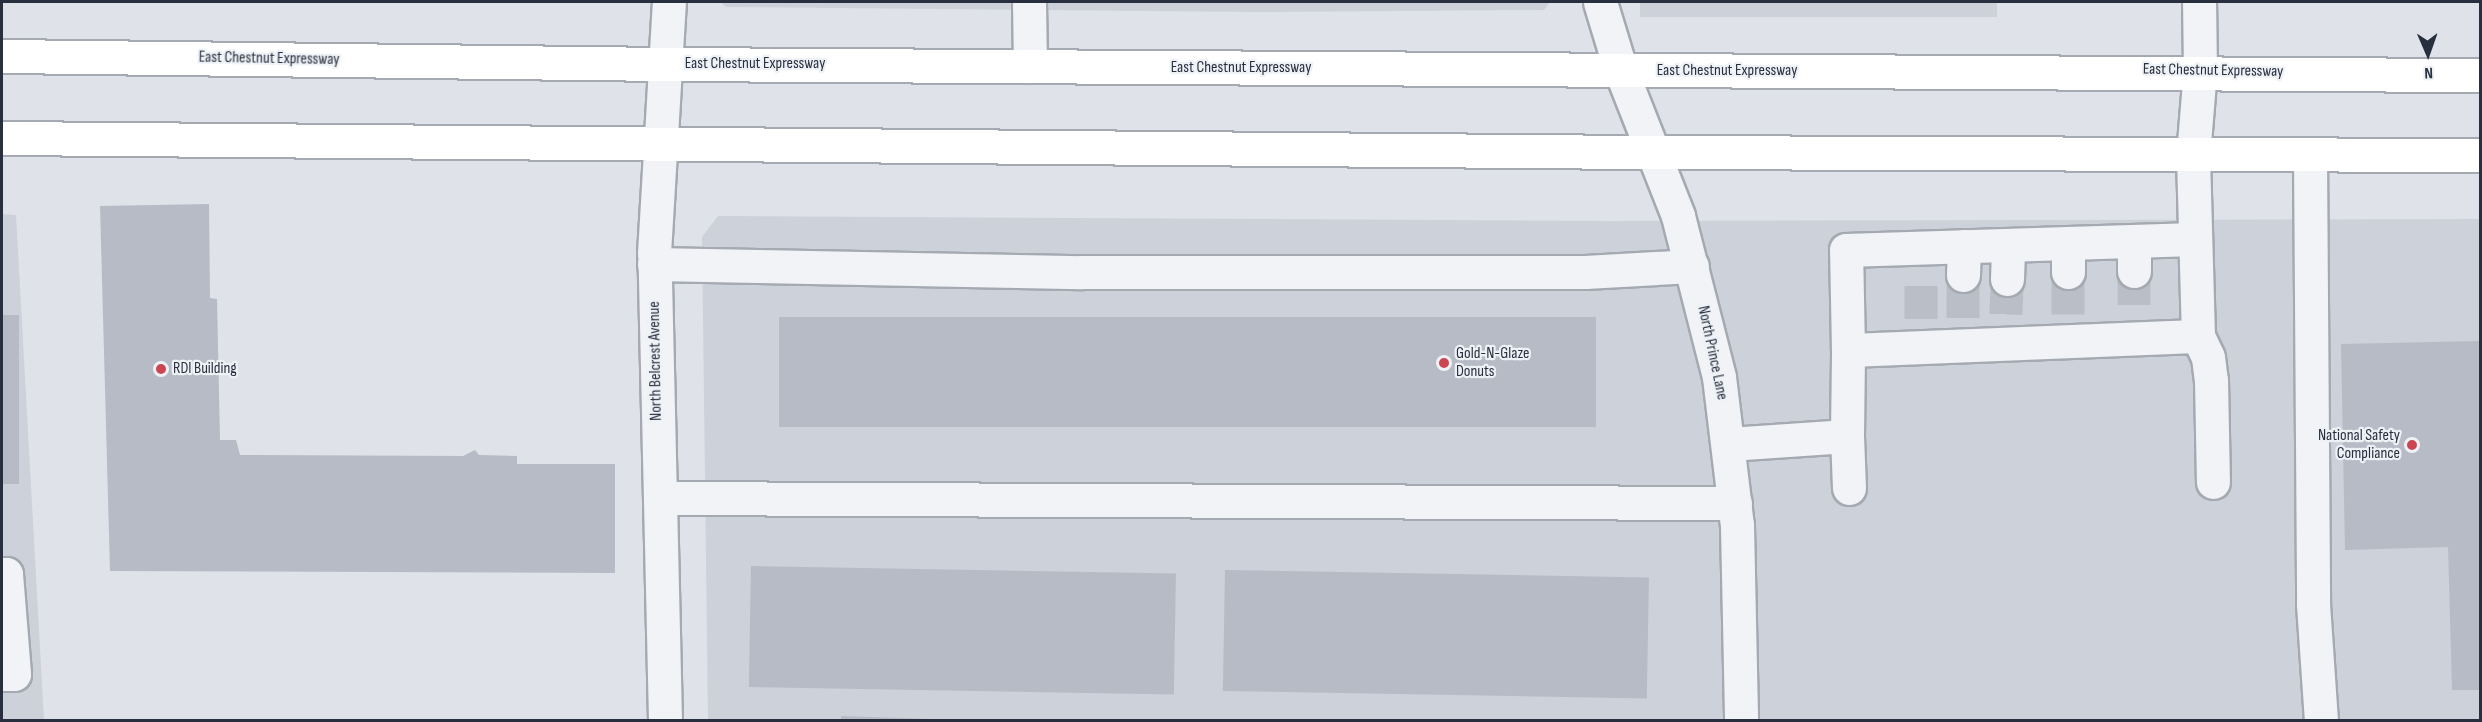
<!DOCTYPE html>
<html>
<head>
<meta charset="utf-8">
<style>
	body { margin:0 }
	#map { position:relative; width:2482px; height:722px; overflow:hidden; background:#dfe2e8; font-family:"Sofia Sans Condensed",sans-serif }
	div>[style] { position:absolute }
	[style*='--x'] { left:calc(var(--x)*1px); top:calc(var(--y)*1px); width:calc(var(--w)*1px); rotate:calc(var(--a)*1deg) }
	.built>* { inset:0; background:#cdd1da; transform-origin:0 0 }
	.building>* { inset:0; background:#b6bbc5; transform-origin:0 0 }
	.minor-tunnel>* { height:33px; margin-top:-16.5px; transform-origin:0; background:repeating-linear-gradient(90deg,#babec6 0 33px,transparent 0 49px) }
	.roads { filter:drop-shadow(2px 0 #a4a9b2) drop-shadow(-2px 0 #a4a9b2) drop-shadow(0 2px #a4a9b2) drop-shadow(0 -2px #a4a9b2) }
	.minor>* { height:33px; margin:-16.5px; padding:0 16.5px; transform-origin:16.5px; border-radius:16.5px; background:#f1f3f6 }
	.major>* { height:33px; margin:-16.5px; padding:0 16.5px; transform-origin:16.5px; border-radius:16.5px; background:#fff }
	.dots>* { width:16px; height:16px; translate:-50% -50%; box-sizing:border-box; border:3px solid #eef1f5; border-radius:50% }
	span { translate:-50% -50%; white-space:nowrap; text-align:center; line-height:1.15; -webkit-text-stroke:4.5px #eef1f5; paint-order:stroke }
	.street-label { font-size:16px; color:#282f3f }
	.poi-label { font-size:16px; color:#282f3f }
	.left { translate:0 -50%; text-align:left }
	.right { translate:-100% -50%; text-align:right }
	.frame { position:absolute; inset:0; border:3px solid #282f3f; pointer-events:none }
	.north { position:absolute; left:2398px; top:24px; width:60px; height:60px; -webkit-text-stroke:4px #eef1f5; paint-order:stroke; rotate:178deg; font-size:16px; font-weight:700; line-height:24px; text-align:center; color:#282f3f }
	.north::after { content:''; display:block; margin:auto; width:21px; height:27px; background:#282f3f; clip-path:polygon(50% 0,100% 100%,50% 72%,0 100%) }
</style>
</head>
<body>
<div id="map">
	<div class="built">
		<i style="clip-path:polygon(720px 2px,1550px 2px,1544px 10px,1255px 12px,726px 7px)"></i>
		<i style="left:1640px;top:2px;width:357px;height:15px"></i>
		<i style="clip-path:polygon(2px 214px,16px 215px,44px 720px,2px 720px)"></i>
		<i style="clip-path:polygon(718px 216px,1610px 221px,2480px 219px,2480px 720px,708px 720px,702px 237px)"></i>
	</div>
	<div class="building">
		<i style="clip-path:polygon(209px 204px,210px 298px,217px 299px,220px 440px,236px 440px,240px 455px,463px 456px,475px 450px,479px 455px,517px 456px,517px 464px,615px 464px,615px 573px,110px 571px,100px 206px)"></i>
		<i style="left:2px;top:315px;width:17px;height:169px"></i>
		<i style="left:779px;top:317px;width:817px;height:110px"></i>
		<i style="clip-path:polygon(2480px 341px,2480px 690px,2452px 690px,2448px 547px,2345px 550px,2341px 344px)"></i>
		<i style="left:751px;top:566px;width:425px;height:121px;rotate:1deg"></i>
		<i style="left:1225px;top:570px;width:424px;height:121px;rotate:1deg"></i>
		<i style="clip-path:polygon(841px 716px,931px 719px,931px 720px,841px 720px)"></i>
	</div>
	<div class="minor-tunnel">
		<i style="--x:2134;--y:271;--w:41;--a:90"></i>
		<i style="--x:2006;--y:314;--w:35;--a:-88"></i>
		<i style="--x:2068;--y:314;--w:42;--a:-90"></i>
		<i style="--x:1963;--y:318;--w:43;--a:-90"></i>
		<i style="--x:1921;--y:319;--w:45;--a:-90"></i>
	</div>
	<div class="roads">
		<div class="minor">
			<i style="--x:1029;--y:2;--w:64;--a:89.1"></i>
			<i style="--x:1600;--y:2;--w:72;--a:73.1"></i>
			<i style="--x:1621;--y:71;--w:156;--a:68.5"></i>
			<i style="--x:1678;--y:216;--w:166;--a:75.7"></i>
			<i style="--x:1719;--y:377;--w:149;--a:83.1"></i>
			<i style="--x:1737;--y:525;--w:195;--a:88.8"></i>
			<i style="--x:2310;--y:155;--w:449;--a:89.6"></i>
			<i style="--x:2313;--y:604;--w:116;--a:86.1"></i>
			<i style="--x:2134;--y:241;--w:30;--a:90"></i>
			<i style="--x:2068;--y:243;--w:29;--a:90"></i>
			<i style="--x:654;--y:264;--w:428;--a:1.1"></i>
			<i style="--x:1082;--y:272;--w:503;--a:0"></i>
			<i style="--x:1585;--y:272;--w:107;--a:-3.2"></i>
			<i style="--x:1963;--y:275;--w:29;--a:-88"></i>
			<i style="--x:2007;--y:279;--w:34;--a:-88"></i>
			<i style="--x:2198;--y:336;--w:23;--a:65"></i>
			<i style="--x:2208;--y:357;--w:23;--a:83"></i>
			<i style="--x:2211;--y:380;--w:102;--a:88.9"></i>
			<i style="--x:1848;--y:350;--w:100;--a:-91.1"></i>
			<i style="--x:1846;--y:250;--w:348;--a:-1.8"></i>
			<i style="--x:1847;--y:436;--w:52;--a:87.8"></i>
			<i style="--x:1729;--y:444;--w:118;--a:-3.9"></i>
			<i style="--x:1847;--y:436;--w:86;--a:-89.3"></i>
			<i style="--x:1848;--y:350;--w:350;--a:-2.3"></i>
			<i style="--x:2198;--y:336;--w:181;--a:-91.6"></i>
			<i style="--x:2193;--y:155;--w:85;--a:-85.3"></i>
			<i style="--x:2200;--y:70;--w:68;--a:-90.8"></i>
			<i style="--x:660;--y:498;--w:1075;--a:0.27"></i>
			<i style="--x:2;--y:574;--w:4;--a:0"></i>
			<i style="--x:6;--y:574;--w:100;--a:85.4"></i>
			<i style="--x:14;--y:674;--w:12;--a:180"></i>
			<i style="--x:665;--y:720;--w:467;--a:-91.3"></i>
			<i style="--x:654;--y:253;--w:251;--a:-86.6"></i>
		</div>
		<div class="major">
			<i style="--x:2;--y:56;--w:664;--a:0.69"></i>
			<i style="--x:666;--y:64;--w:1814;--a:0.35"></i>
			<i style="--x:2;--y:138;--w:1651;--a:0.49"></i>
			<i style="--x:1653;--y:152;--w:827;--a:0.21"></i>
		</div>
	</div>
	<div class="dots">
		<i style="left:1444px;top:363px;background:#cb4650"></i>
		<i style="left:161px;top:369px;background:#cb4650"></i>
		<i style="left:2412px;top:445px;background:#cb4650"></i>
	</div>
	<div class="street-label">
		<span style="left:269px;top:59px;rotate:1deg">East Chestnut Expressway</span>
		<span style="left:755px;top:64px">East Chestnut Expressway</span>
		<span style="left:1241px;top:68px">East Chestnut Expressway</span>
		<span style="left:1727px;top:71px">East Chestnut Expressway</span>
		<span style="left:2213px;top:71px;rotate:1deg">East Chestnut Expressway</span>
		<span style="left:1712px;top:353px;rotate:78deg">North Prince Lane</span>
		<span style="left:656px;top:361px;rotate:-91deg">North Belcrest Avenue</span>
	</div>
	<div class="poi-label">
		<span class="left" style="left:1456px;top:363px">Gold-N-Glaze<br>Donuts</span>
		<span class="left" style="left:173px;top:369px">RDI Building</span>
		<span class="right" style="left:2400px;top:445px">National Safety<br>Compliance</span>
	</div>
	<div class="frame"></div>
	<div class="north">N</div>
</div>
</body>
</html>
